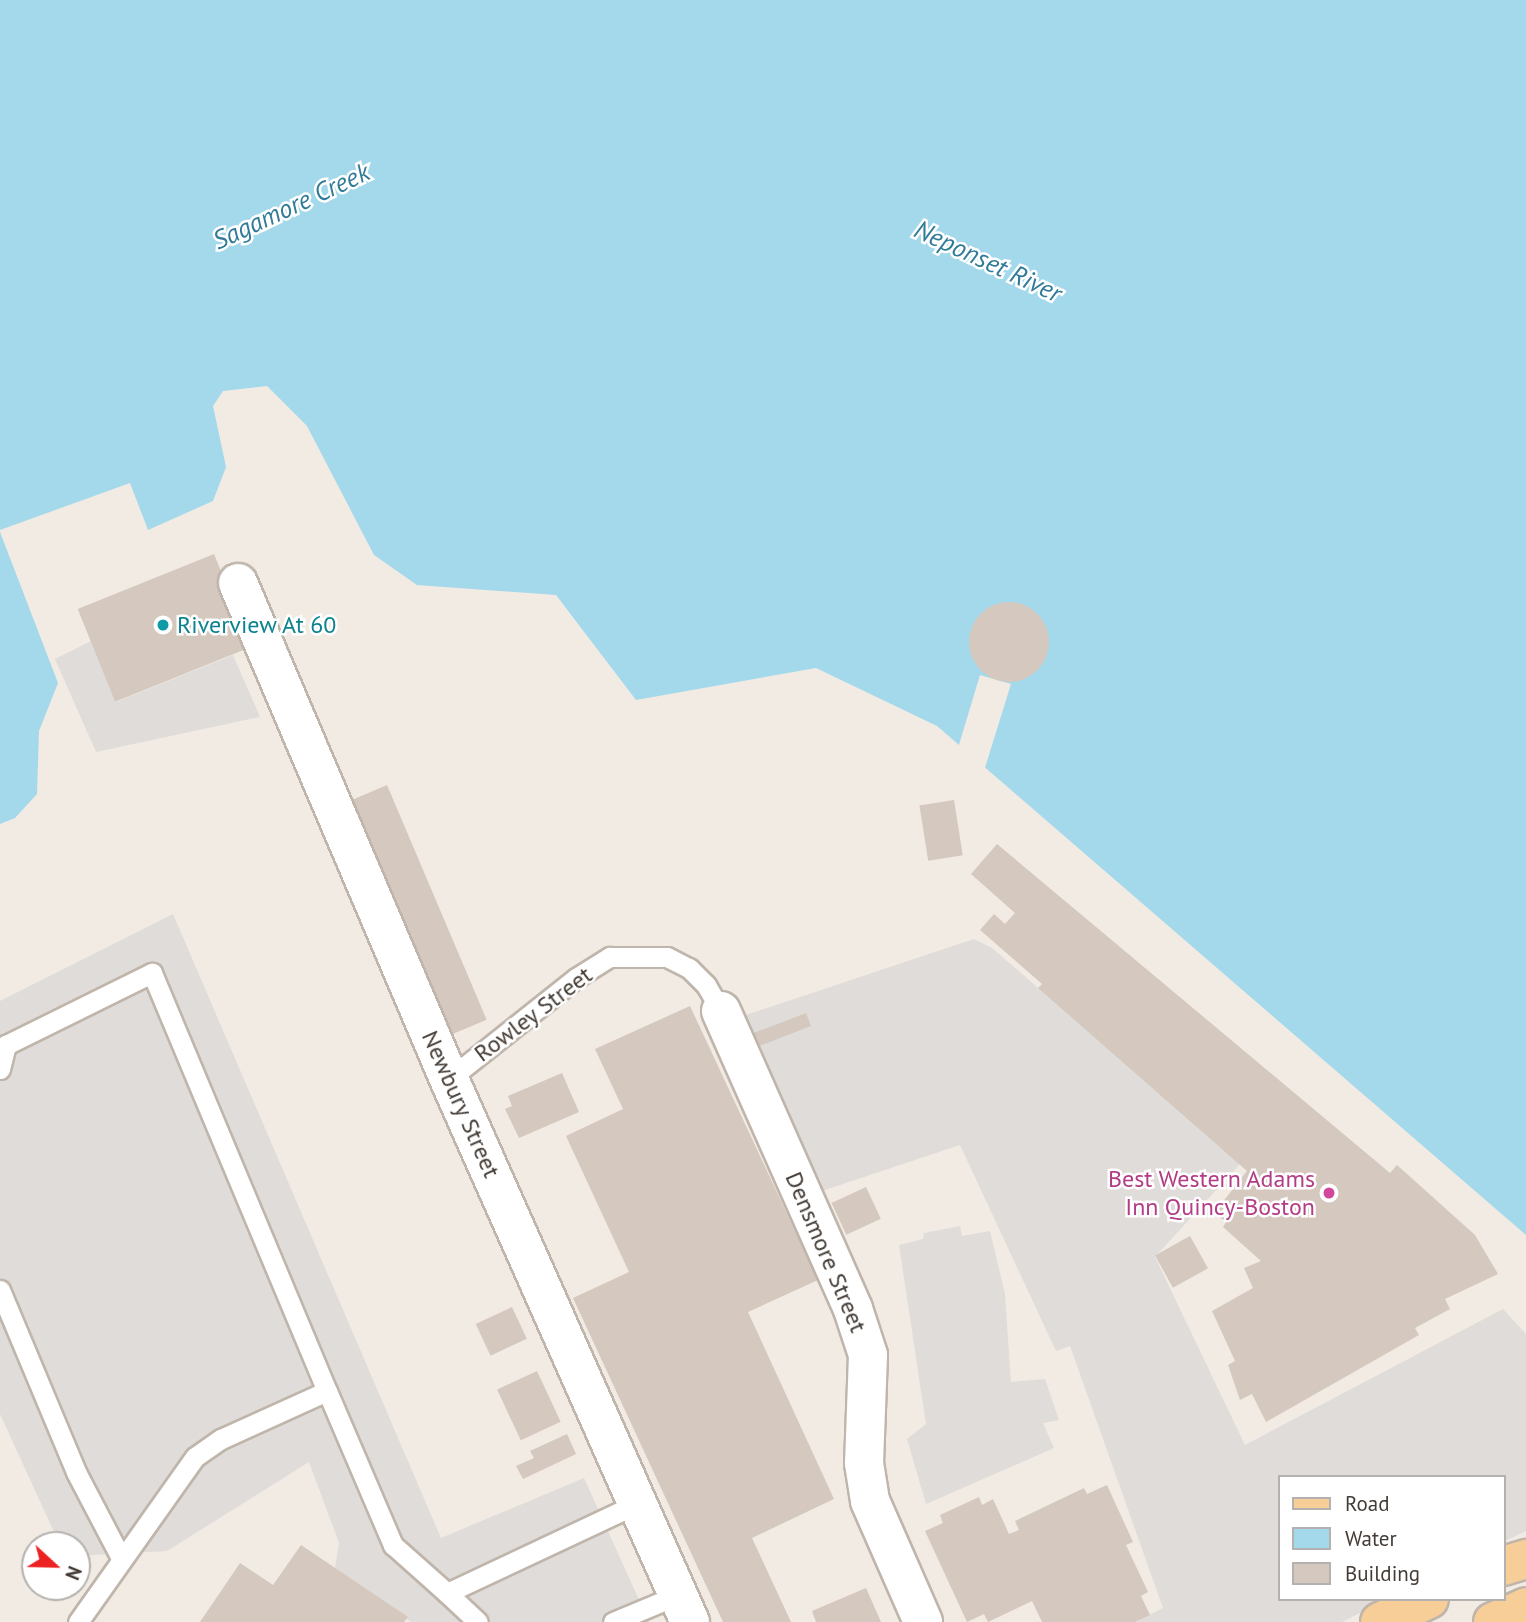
<!DOCTYPE html>
<html>
<head>
<meta charset="utf-8">
<style>
	body { margin:0 }
	#map { position:relative; width:1526px; height:1622px; overflow:hidden; background:#f1ebe4; font-family:"PT Sans",sans-serif }
	div>[style] { position:absolute }
	[style*='--x'] { left:calc(var(--x)*1px); top:calc(var(--y)*1px); width:calc(var(--w)*1px); rotate:calc(var(--a)*1deg) }
	.parking>* { inset:0; background:#dfdcd9 }
	.water>* { inset:0; background:#a4d8eb }
	.pier>* { inset:0; background:#f1ebe4 }
	.building>* { inset:0; background:#d5c8be; transform-origin:0 0 }
	.round { border-radius:50% }
	.roads { filter:drop-shadow(2px 0 #bfb5ab) drop-shadow(-2px 0 #bfb5ab) drop-shadow(0 2px #bfb5ab) drop-shadow(0 -2px #bfb5ab) }
	.lane>* { height:19px; margin:-9.5px; padding:0 9.5px; transform-origin:9.5px; border-radius:9.5px; background:#fff }
	.street>* { height:38px; margin:-19px; padding:0 19px; transform-origin:19px; border-radius:19px; background:#fff }
	.primary>* { height:38px; margin:-19px; padding:0 19px; transform-origin:19px; border-radius:19px; background:#f7ce97 }
	.dots>* { width:19px; height:19px; translate:-50% -50%; box-sizing:border-box; border:4px solid #fff; border-radius:50% }
	span { translate:-50% -50%; white-space:nowrap; text-align:center; line-height:1.15; -webkit-text-stroke:5px #fff; paint-order:stroke }
	.culture-label { font-size:24px; color:#0d838f }
	.left { translate:0 -50%; text-align:left }
	.street-label { font-size:24px; color:#433b35 }
	.hotel-label { font-size:24px; color:#b23c85 }
	.right { translate:-100% -50%; text-align:right }
	.water-label { font-size:26px; color:#327b98; font-style:italic }
	.legend { position:absolute; left:1278px; top:1475px; width:228px; height:126px; box-sizing:border-box; background:#fff; border:2px solid #b4b1ae; margin:0; padding:9px 12px; list-style:none; font-size:21px; color:#433b35 }
	.legend li { display:flex; align-items:center; gap:14px; height:35px }
	.legend b { width:35px; border:2px solid #b4b1ae }
	.north { position:absolute; left:21px; top:1531px; width:70px; height:70px; box-sizing:border-box; background:#fff; border:2px solid #b4b1ae; border-radius:50%; rotate:112deg; font-size:19px; font-weight:700; line-height:28px; text-align:center; color:#433b35 }
	.north::after { content:''; display:block; margin:auto; width:24px; height:32px; background:#eb2221; clip-path:polygon(50% 0,100% 100%,50% 72%,0 100%) }
</style>
</head>
<body>
<div id="map">
	<div class="parking">
		<i style="clip-path:polygon(91px 641px,116px 702px,233px 655px,260px 717px,96px 752px,55px 659px)"></i>
		<i style="clip-path:polygon(173px 914px,441px 1538px,584px 1478px,649px 1622px,411px 1622px,335px 1568px,339px 1543px,309px 1462px,167px 1551px,77px 1556px,77px 1545px,60px 1545px,0 1414px,0 1001px)"></i>
		<i style="clip-path:polygon(974px 939px,992px 948px,1241px 1163px,1155px 1257px,1245px 1445px,1503px 1309px,1526px 1334px,1526px 1531px,1503px 1542px,1503px 1477px,1279px 1477px,1279px 1599px,1388px 1599px,1342px 1622px,1136px 1622px,1163px 1608px,1070px 1346px,1056px 1351px,960px 1145px,822px 1191px,743px 1016px)"></i>
		<i style="clip-path:polygon(960px 1226px,962px 1236px,990px 1231px,1005px 1294px,1011px 1382px,1045px 1379px,1059px 1420px,1043px 1423px,1054px 1448px,926px 1504px,907px 1439px,926px 1424px,899px 1245px,923px 1239px,924px 1233px)"></i>
	</div>
	<div class="water">
		<i style="clip-path:polygon(0 0,1526px 0,1526px 1235px,937px 726px,816px 668px,636px 700px,556px 595px,417px 585px,374px 555px,307px 426px,267px 386px,223px 391px,213px 406px,226px 467px,213px 501px,148px 530px,130px 483px,0 530px)"></i>
		<i style="clip-path:polygon(0 532px,58px 683px,39px 731px,37px 794px,15px 818px,0 824px)"></i>
	</div>
	<div class="pier">
		<i style="clip-path:polygon(980px 675px,1011px 684px,984px 771px,958px 748px)"></i>
	</div>
	<div class="building">
		<i style="left:214px;top:554px;width:100px;height:147px;rotate:68deg"></i>
		<i class="round" style="left:969px;top:602px;width:80px;height:80px"></i>
		<i style="left:387px;top:785px;width:255px;height:40px;rotate:67deg"></i>
		<i style="left:954px;top:800px;width:56px;height:35px;rotate:81deg"></i>
		<i style="clip-path:polygon(997px 844px,1390px 1173px,1397px 1165px,1475px 1235px,1498px 1274px,1445px 1299px,1450px 1309px,1415px 1328px,1419px 1335px,1266px 1422px,1252px 1394px,1240px 1400px,1228px 1365px,1235px 1361px,1212px 1311px,1253px 1288px,1244px 1268px,1261px 1261px,1223px 1227px,1226px 1222px,1214px 1213px,1247px 1171px,1038px 988px,1042px 984px,980px 930px,994px 914px,1005px 924px,1015px 913px,971px 874px)"></i>
		<i style="clip-path:polygon(690px 1006px,818px 1280px,748px 1312px,834px 1499px,752px 1538px,791px 1622px,723px 1622px,573px 1298px,629px 1272px,566px 1136px,623px 1109px,595px 1049px)"></i>
		<i style="left:806px;top:1013px;width:14px;height:61px;rotate:69deg"></i>
		<i style="clip-path:polygon(562px 1073px,579px 1112px,519px 1138px,505px 1109px,512px 1106px,508px 1096px)"></i>
		<i style="left:866px;top:1187px;width:35px;height:38px;rotate:65deg"></i>
		<i style="left:1190px;top:1236px;width:37px;height:40px;rotate:61deg"></i>
		<i style="left:512px;top:1307px;width:35px;height:40px;rotate:65deg"></i>
		<i style="left:537px;top:1371px;width:56px;height:44px;rotate:65deg"></i>
		<i style="clip-path:polygon(567px 1434px,576px 1454px,523px 1479px,516px 1466px,534px 1458px,530px 1451px)"></i>
		<i style="clip-path:polygon(1107px 1485px,1133px 1542px,1126px 1545px,1148px 1592px,1141px 1596px,1150px 1615px,1135px 1622px,1042px 1622px,1032px 1601px,988px 1622px,984px 1614px,967px 1622px,925px 1531px,943px 1523px,940px 1515px,979px 1497px,982px 1505px,993px 1499px,1009px 1534px,1019px 1530px,1015px 1521px,1084px 1488px,1087px 1494px)"></i>
		<i style="clip-path:polygon(301px 1545px,408px 1617px,404px 1622px,200px 1622px,240px 1563px,273px 1585px)"></i>
		<i style="clip-path:polygon(866px 1588px,881px 1622px,816px 1622px,812px 1611px)"></i>
	</div>
	<div class="roads">
		<div class="lane">
			<i style="--x:0;--y:1069;--w:25;--a:-76"></i>
			<i style="--x:6;--y:1045;--w:163;--a:-26.3"></i>
			<i style="--x:152;--y:973;--w:453;--a:67.3"></i>
			<i style="--x:449;--y:1079;--w:162;--a:-38.5"></i>
			<i style="--x:576;--y:978;--w:40;--a:-32"></i>
			<i style="--x:610;--y:957;--w:57;--a:0"></i>
			<i style="--x:667;--y:957;--w:25;--a:27"></i>
			<i style="--x:689;--y:968;--w:24;--a:45"></i>
			<i style="--x:706;--y:985;--w:30;--a:60"></i>
			<i style="--x:0;--y:1290;--w:197;--a:67.3"></i>
			<i style="--x:76;--y:1472;--w:97;--a:62.4"></i>
			<i style="--x:447;--y:1593;--w:42;--a:43.1"></i>
			<i style="--x:78;--y:1622;--w:202;--a:-54.7"></i>
			<i style="--x:195;--y:1457;--w:32;--a:-35"></i>
			<i style="--x:221;--y:1439;--w:116;--a:-24.4"></i>
			<i style="--x:327;--y:1391;--w:168;--a:66.8"></i>
			<i style="--x:393;--y:1545;--w:72;--a:41.6"></i>
			<i style="--x:447;--y:1593;--w:213;--a:-25.2"></i>
			<i style="--x:613;--y:1622;--w:70;--a:-22.6"></i>
		</div>
		<div class="street">
			<i style="--x:238;--y:583;--w:539;--a:66.95"></i>
			<i style="--x:449;--y:1079;--w:594;--a:66.07"></i>
			<i style="--x:721;--y:1011;--w:326;--a:66.1"></i>
			<i style="--x:853;--y:1309;--w:48;--a:71.9"></i>
			<i style="--x:868;--y:1355;--w:108;--a:92.1"></i>
			<i style="--x:864;--y:1463;--w:38;--a:81"></i>
			<i style="--x:870;--y:1501;--w:132;--a:66.3"></i>
		</div>
		<div class="primary">
			<i style="--x:1503;--y:1566;--w:24;--a:-17"></i>
			<i style="--x:1380;--y:1622;--w:54;--a:-25.1"></i>
			<i style="--x:1493;--y:1622;--w:36;--a:-24"></i>
		</div>
	</div>
	<div class="dots">
		<i style="left:163px;top:625px;background:#0f9aa8"></i>
		<i style="left:1329px;top:1193px;background:#d1479c"></i>
	</div>
	<div class="culture-label">
		<span class="left" style="left:177px;top:625px">Riverview At 60</span>
	</div>
	<div class="street-label">
		<span style="left:533px;top:1014px;rotate:-37deg">Rowley Street</span>
		<span style="left:461px;top:1104px;rotate:66deg">Newbury Street</span>
		<span style="left:826px;top:1252px;rotate:67deg">Densmore Street</span>
	</div>
	<div class="hotel-label">
		<span class="right" style="left:1315px;top:1193px">Best Western Adams<br>Inn Quincy-Boston</span>
	</div>
	<div class="water-label">
		<span style="left:291px;top:206px;rotate:-25deg">Sagamore Creek</span>
		<span style="left:988px;top:261px;rotate:25deg">Neponset River</span>
	</div>
	<ul class="legend">
	<li><b style="height:9px;background:#f7ce97"></b>Road</li>
	<li><b style="height:19px;background:#a4d8eb"></b>Water</li>
	<li><b style="height:19px;background:#d5c8be"></b>Building</li>
	</ul>
	<div class="north">N</div>
</div>
</body>
</html>
